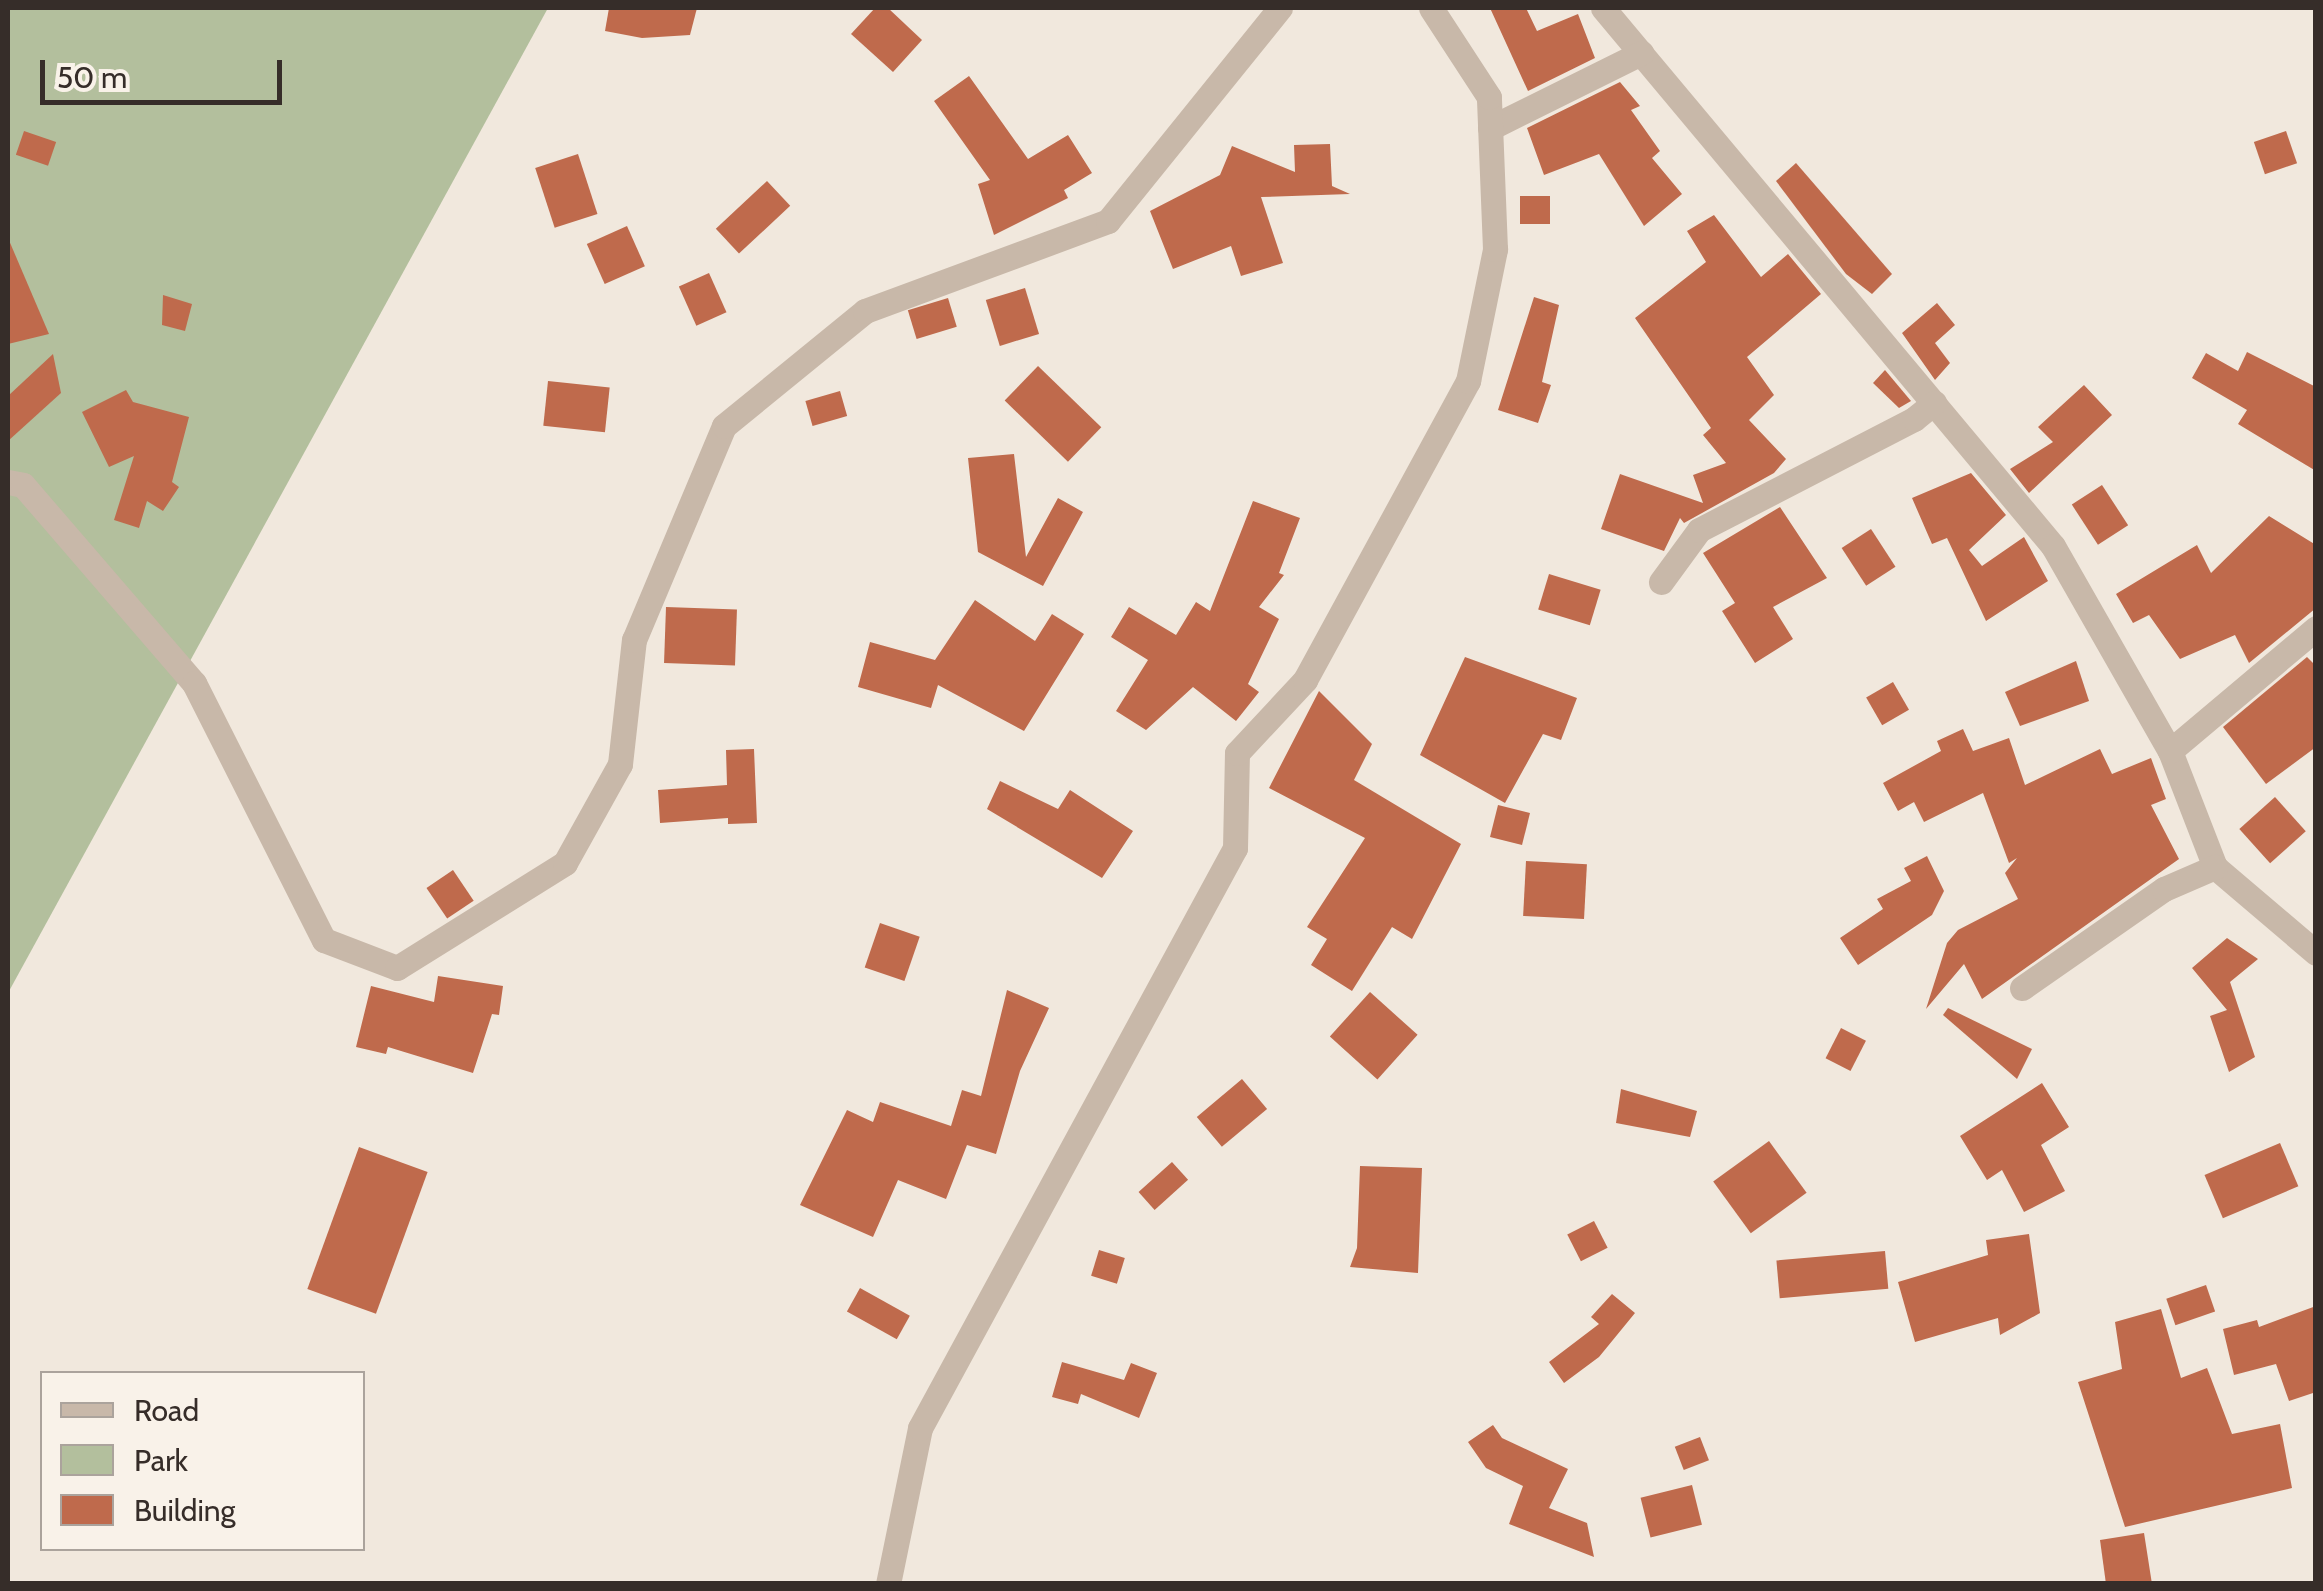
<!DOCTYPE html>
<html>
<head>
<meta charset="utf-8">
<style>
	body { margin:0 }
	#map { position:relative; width:2323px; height:1591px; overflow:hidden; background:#f1e8dd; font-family:Cabin,sans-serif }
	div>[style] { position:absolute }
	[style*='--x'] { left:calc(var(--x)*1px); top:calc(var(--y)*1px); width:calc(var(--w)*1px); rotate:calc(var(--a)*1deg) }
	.green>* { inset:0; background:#b3bf9d }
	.building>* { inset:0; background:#bf6a4c; transform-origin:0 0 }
	.minor>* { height:25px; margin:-12.5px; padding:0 12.5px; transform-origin:12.5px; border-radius:12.5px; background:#c8b8a9 }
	span { translate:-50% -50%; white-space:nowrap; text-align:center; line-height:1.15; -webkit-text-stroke:8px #f9f2e9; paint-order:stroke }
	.frame { position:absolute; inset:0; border:10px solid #362d29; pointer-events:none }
	.legend { position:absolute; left:40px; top:1371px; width:325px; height:180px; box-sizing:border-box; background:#f9f2e9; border:2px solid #aba39c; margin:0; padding:12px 18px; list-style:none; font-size:30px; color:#362d29 }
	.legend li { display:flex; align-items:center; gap:20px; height:50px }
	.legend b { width:50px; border:2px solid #aba39c }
	.scale { position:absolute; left:40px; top:60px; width:242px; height:45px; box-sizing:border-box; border:5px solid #362d29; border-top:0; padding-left:12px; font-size:30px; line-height:35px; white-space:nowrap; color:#362d29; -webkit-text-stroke:8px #f9f2e9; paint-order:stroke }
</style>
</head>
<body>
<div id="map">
	<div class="green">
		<i style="clip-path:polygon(8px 8px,548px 8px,8px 993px)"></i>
	</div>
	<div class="building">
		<i style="clip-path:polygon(609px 8px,697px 8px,690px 35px,642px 38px,605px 31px)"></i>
		<i style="clip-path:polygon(875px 8px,888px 8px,922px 40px,893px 72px,851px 34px)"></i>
		<i style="clip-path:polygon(1490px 8px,1526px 8px,1537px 31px,1578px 14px,1595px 58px,1528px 91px)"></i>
		<i style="clip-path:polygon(969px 76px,1028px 159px,1068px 135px,1092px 173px,1064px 190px,1068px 198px,994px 235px,978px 184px,990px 180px,934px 101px)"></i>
		<i style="clip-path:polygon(1620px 82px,1640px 106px,1631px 110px,1660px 151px,1652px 158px,1682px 194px,1644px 226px,1599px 154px,1544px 175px,1527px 128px)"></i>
		<i style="left:24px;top:131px;width:34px;height:25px;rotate:19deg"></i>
		<i style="left:2286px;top:131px;width:34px;height:34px;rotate:71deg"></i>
		<i style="clip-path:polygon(1330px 144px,1332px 186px,1350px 194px,1261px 197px,1283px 263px,1241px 276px,1231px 246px,1173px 269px,1150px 211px,1220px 175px,1232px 146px,1295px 172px,1294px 145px)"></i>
		<i style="left:578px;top:154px;width:63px;height:45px;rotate:72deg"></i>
		<i style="clip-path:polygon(1796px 163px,1892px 274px,1872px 294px,1846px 274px,1776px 181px)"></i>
		<i style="left:767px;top:181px;width:34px;height:70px;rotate:47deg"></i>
		<i style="left:1520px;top:196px;width:30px;height:28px"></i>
		<i style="clip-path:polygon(1714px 215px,1761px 277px,1788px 254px,1821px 294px,1747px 357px,1774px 395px,1749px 420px,1786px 459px,1774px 473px,1684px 523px,1680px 518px,1664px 551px,1601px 529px,1620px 474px,1703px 503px,1693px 475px,1726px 463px,1703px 435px,1711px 428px,1635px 318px,1706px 262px,1687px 231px)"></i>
		<i style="left:627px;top:226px;width:44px;height:44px;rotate:66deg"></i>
		<i style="clip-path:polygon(8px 238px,49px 334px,8px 344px)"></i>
		<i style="left:709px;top:273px;width:43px;height:33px;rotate:66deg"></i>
		<i style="left:1025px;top:288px;width:48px;height:41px;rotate:73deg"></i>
		<i style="clip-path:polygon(163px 295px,192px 304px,185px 331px,162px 325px)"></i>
		<i style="clip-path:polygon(1534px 297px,1559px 305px,1542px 382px,1551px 385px,1538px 423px,1498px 410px)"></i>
		<i style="left:948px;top:298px;width:30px;height:42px;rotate:73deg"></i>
		<i style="clip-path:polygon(1937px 303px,1955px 325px,1935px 343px,1950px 363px,1935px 380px,1902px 333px)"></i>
		<i style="clip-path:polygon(2247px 352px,2316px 387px,2316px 471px,2238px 424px,2247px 410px,2192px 378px,2206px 353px,2238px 371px)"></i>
		<i style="clip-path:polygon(53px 354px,61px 393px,8px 441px,8px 396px)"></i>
		<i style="left:1038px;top:366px;width:88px;height:48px;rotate:44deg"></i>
		<i style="clip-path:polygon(1885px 370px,1911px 401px,1899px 408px,1873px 383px)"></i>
		<i style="left:548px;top:381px;width:62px;height:45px;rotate:6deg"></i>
		<i style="clip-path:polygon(2084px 385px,2112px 415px,2029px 493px,2010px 469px,2053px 442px,2038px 427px)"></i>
		<i style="clip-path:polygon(126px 390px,133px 402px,189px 417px,172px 482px,179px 487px,163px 511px,147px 501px,139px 528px,114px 520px,134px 456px,109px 467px,82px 412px)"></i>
		<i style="left:840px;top:391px;width:26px;height:36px;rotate:74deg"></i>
		<i style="clip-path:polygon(1014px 454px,1026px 557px,1058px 498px,1083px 512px,1043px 586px,978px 552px,968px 458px)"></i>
		<i style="clip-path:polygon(1971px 473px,2006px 515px,1969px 550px,1982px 566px,2024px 537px,2048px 581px,1986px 621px,1947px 538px,1932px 544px,1912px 498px)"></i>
		<i style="left:2102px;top:485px;width:48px;height:36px;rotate:57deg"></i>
		<i style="clip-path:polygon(1253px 501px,1300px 518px,1279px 573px,1284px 575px,1259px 607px,1279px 619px,1248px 684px,1259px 692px,1236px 721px,1193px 687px,1146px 730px,1116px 711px,1148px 660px,1111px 637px,1129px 607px,1176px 635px,1196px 602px,1210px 611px)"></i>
		<i style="clip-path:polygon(1780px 507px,1827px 578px,1773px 607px,1793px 639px,1755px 663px,1722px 611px,1735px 603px,1703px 553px)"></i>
		<i style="clip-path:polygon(2269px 516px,2316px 545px,2316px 608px,2249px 663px,2235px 635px,2180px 659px,2149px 615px,2133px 623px,2116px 594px,2197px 545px,2211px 573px)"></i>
		<i style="left:1871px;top:529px;width:45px;height:35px;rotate:57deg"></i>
		<i style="left:1549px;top:574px;width:54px;height:37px;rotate:17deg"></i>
		<i style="clip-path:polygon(975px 600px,1035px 641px,1052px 614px,1084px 634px,1024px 731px,938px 685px,931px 708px,858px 687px,870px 642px,935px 660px)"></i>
		<i style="left:666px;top:607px;width:71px;height:56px;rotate:2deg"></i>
		<i style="clip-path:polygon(1465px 657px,1577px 698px,1561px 740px,1543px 734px,1505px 803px,1420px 755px)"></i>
		<i style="clip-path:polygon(2307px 657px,2316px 666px,2316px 747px,2266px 784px,2223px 727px)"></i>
		<i style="clip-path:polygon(2076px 661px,2089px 701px,2020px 726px,2005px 692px)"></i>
		<i style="left:1893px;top:682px;width:32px;height:31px;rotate:60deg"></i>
		<i style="clip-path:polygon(1319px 691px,1372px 744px,1354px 780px,1461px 844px,1412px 939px,1392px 927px,1352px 991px,1311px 965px,1327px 939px,1307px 927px,1365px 838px,1269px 788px)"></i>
		<i style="clip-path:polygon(1963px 729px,1973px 751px,2009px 738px,2025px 785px,2100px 749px,2112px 774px,2151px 758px,2166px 799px,2151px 805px,2179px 859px,1982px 999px,1964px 964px,1926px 1009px,1947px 943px,1958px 930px,2018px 899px,2005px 873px,2017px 858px,2009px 863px,1983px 793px,1924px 822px,1914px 802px,1898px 811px,1883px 783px,1941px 751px,1937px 741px)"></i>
		<i style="clip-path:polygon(754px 749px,757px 823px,728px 824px,728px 818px,660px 823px,658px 790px,727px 785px,726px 750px)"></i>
		<i style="clip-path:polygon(1000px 781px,1058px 809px,1070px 790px,1133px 831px,1102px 878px,987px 809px)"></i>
		<i style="left:2275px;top:797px;width:46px;height:48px;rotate:48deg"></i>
		<i style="left:1498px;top:805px;width:33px;height:33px;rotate:14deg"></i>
		<i style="clip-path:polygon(1927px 856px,1944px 891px,1932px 915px,1858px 965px,1840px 938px,1883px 909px,1877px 899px,1911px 881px,1904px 868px)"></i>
		<i style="left:1526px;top:861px;width:61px;height:55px;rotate:3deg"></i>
		<i style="left:453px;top:870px;width:37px;height:32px;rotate:56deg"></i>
		<i style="left:880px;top:923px;width:42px;height:47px;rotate:19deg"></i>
		<i style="clip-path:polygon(2227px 938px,2258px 959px,2230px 982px,2255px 1057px,2229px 1072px,2210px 1016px,2227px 1010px,2192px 968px)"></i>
		<i style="clip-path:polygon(438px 976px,503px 986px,499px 1015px,492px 1014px,473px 1073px,388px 1047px,386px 1054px,356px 1047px,371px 986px,434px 1002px)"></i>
		<i style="clip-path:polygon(1007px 990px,1049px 1008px,1020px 1071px,996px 1154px,967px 1145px,946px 1199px,898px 1180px,873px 1237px,800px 1205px,847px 1110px,873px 1122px,880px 1102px,951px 1126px,962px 1090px,981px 1096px)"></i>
		<i style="left:1370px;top:992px;width:64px;height:60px;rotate:42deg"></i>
		<i style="clip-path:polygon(1948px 1008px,2032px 1049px,2017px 1079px,1943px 1015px)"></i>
		<i style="left:1841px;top:1028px;width:28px;height:34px;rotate:27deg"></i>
		<i style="left:1242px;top:1079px;width:39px;height:59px;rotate:50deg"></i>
		<i style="clip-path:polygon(2042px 1083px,2069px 1127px,2041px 1145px,2065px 1191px,2024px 1212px,2002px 1170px,1987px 1180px,1960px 1136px)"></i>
		<i style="clip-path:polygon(1621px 1089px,1697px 1111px,1690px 1137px,1616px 1123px)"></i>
		<i style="left:1769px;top:1141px;width:64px;height:69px;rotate:54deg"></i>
		<i style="left:2280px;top:1143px;width:47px;height:82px;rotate:67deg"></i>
		<i style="left:359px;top:1147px;width:73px;height:151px;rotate:20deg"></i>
		<i style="left:1172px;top:1162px;width:24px;height:45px;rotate:48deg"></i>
		<i style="clip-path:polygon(1360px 1166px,1422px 1168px,1418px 1273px,1350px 1267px,1357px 1248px)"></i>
		<i style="left:1594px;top:1221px;width:30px;height:30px;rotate:63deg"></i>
		<i style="clip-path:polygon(2029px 1234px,2040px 1313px,2000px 1335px,1998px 1318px,1915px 1342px,1898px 1282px,1988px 1255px,1986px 1240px)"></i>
		<i style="left:1099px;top:1250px;width:27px;height:27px;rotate:17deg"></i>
		<i style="left:1885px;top:1251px;width:38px;height:109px;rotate:85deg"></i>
		<i style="left:2206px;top:1285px;width:28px;height:42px;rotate:71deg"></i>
		<i style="left:860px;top:1288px;width:57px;height:27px;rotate:29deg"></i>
		<i style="clip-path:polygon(1612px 1294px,1635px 1313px,1599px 1357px,1564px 1383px,1549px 1362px,1599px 1324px,1591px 1317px)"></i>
		<i style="clip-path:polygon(2316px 1306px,2316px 1392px,2289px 1401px,2276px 1364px,2234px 1375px,2223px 1329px,2257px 1320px,2259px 1327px)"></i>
		<i style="clip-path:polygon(2161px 1309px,2181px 1378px,2207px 1368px,2232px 1434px,2280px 1424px,2292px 1488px,2125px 1527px,2078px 1382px,2122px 1369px,2115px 1322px)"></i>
		<i style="clip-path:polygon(1062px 1362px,1124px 1380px,1131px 1363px,1157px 1373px,1139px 1418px,1081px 1394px,1078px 1404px,1052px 1397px)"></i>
		<i style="clip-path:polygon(1493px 1425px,1502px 1438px,1568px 1469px,1549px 1508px,1587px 1523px,1594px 1557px,1509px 1524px,1523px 1486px,1486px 1468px,1468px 1442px)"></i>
		<i style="left:1700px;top:1437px;width:25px;height:27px;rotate:69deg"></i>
		<i style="left:1692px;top:1485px;width:41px;height:53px;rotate:76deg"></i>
		<i style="clip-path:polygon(2144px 1533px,2152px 1584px,2106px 1584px,2100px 1540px)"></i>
	</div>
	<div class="minor">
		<i style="--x:1603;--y:8;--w:701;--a:50.09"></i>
		<i style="--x:2053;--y:546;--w:236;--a:60.3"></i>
		<i style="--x:2170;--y:751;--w:124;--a:68.8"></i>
		<i style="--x:2215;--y:867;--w:133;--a:40.4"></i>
		<i style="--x:1490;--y:128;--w:169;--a:-26.4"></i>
		<i style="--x:8;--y:482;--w:15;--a:11"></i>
		<i style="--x:23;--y:485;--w:262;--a:49.2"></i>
		<i style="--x:194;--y:683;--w:288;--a:63.2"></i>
		<i style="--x:324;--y:940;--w:78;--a:21"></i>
		<i style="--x:397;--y:968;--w:198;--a:-32"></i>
		<i style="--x:565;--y:863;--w:113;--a:-60.9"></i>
		<i style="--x:620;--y:764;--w:125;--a:-83.6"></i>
		<i style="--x:634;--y:640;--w:232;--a:-67.2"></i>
		<i style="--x:724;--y:426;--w:182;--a:-39.2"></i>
		<i style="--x:865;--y:311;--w:259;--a:-20.3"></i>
		<i style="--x:1108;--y:221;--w:274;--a:-51.1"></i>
		<i style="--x:1661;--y:582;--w:64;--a:-53.8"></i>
		<i style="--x:1699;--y:530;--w:242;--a:-27.3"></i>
		<i style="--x:1914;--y:419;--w:26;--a:-39"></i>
		<i style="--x:2170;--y:751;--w:191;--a:-40.1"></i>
		<i style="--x:2022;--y:988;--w:173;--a:-34.9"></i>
		<i style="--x:2164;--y:889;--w:56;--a:-23.3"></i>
		<i style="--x:888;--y:1584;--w:159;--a:-78.4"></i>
		<i style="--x:920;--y:1428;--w:660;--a:-61.49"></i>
		<i style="--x:1235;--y:848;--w:95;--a:-88.8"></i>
		<i style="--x:1237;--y:753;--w:100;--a:-47"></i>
		<i style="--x:1305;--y:680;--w:341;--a:-61.4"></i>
		<i style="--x:1468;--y:381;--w:135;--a:-78.4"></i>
		<i style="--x:1495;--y:249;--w:152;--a:-92.3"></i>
		<i style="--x:1489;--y:97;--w:106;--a:-123.1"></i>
	</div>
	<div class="frame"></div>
	<ul class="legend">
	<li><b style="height:12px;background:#c8b8a9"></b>Road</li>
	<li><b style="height:28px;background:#b3bf9d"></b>Park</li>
	<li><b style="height:28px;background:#bf6a4c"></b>Building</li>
	</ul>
	<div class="scale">50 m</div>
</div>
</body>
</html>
